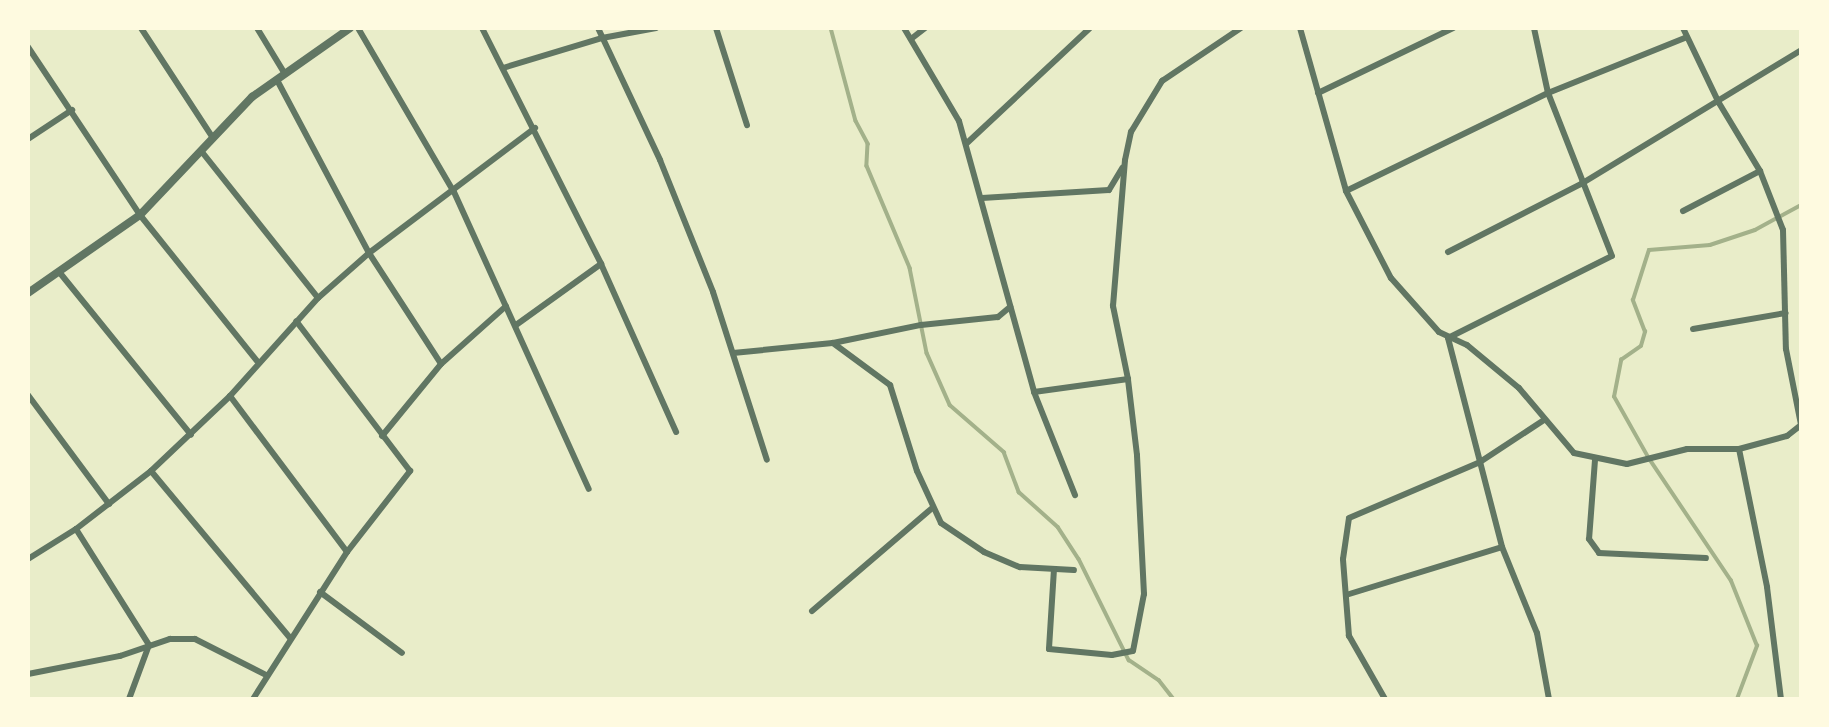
<!DOCTYPE html>
<html>
<head>
<meta charset="utf-8">
<style>
	body { margin:0 }
	#map { position:relative; width:1829px; height:727px; overflow:hidden; background:#e9edc9; font-family:"PT Serif",serif }
	div>[style] { position:absolute }
	[style*='--x'] { left:calc(var(--x)*1px); top:calc(var(--y)*1px); width:calc(var(--w)*1px); rotate:calc(var(--a)*1deg) }
	.stream>* { height:3.5px; margin:-1.75px; padding:0 1.75px; transform-origin:1.75px; border-radius:1.75px; background:#a3b18a }
	.minor>* { height:6px; margin:-3px; padding:0 3px; transform-origin:3px; border-radius:3px; background:#617663 }
	.tertiary>* { height:8px; margin:-4px; padding:0 4px; transform-origin:4px; border-radius:4px; background:#617663 }
	span { translate:-50% -50%; white-space:nowrap; text-align:center; line-height:1.15; -webkit-text-stroke:7px #fefae0; paint-order:stroke }
	.frame { position:absolute; inset:0; border:30px solid #fefae0; pointer-events:none }
</style>
</head>
<body>
<div id="map">
	<div class="stream">
		<i style="--x:831;--y:28;--w:96;--a:75"></i>
		<i style="--x:856;--y:121;--w:26;--a:62"></i>
		<i style="--x:868;--y:144;--w:22;--a:93"></i>
		<i style="--x:867;--y:166;--w:111;--a:67.1"></i>
		<i style="--x:910;--y:268;--w:87;--a:78.7"></i>
		<i style="--x:927;--y:353;--w:57;--a:66.1"></i>
		<i style="--x:950;--y:405;--w:72;--a:41"></i>
		<i style="--x:1004;--y:452;--w:43;--a:69.4"></i>
		<i style="--x:1019;--y:492;--w:52;--a:41.9"></i>
		<i style="--x:1058;--y:527;--w:38;--a:57"></i>
		<i style="--x:1079;--y:559;--w:113;--a:63.7"></i>
		<i style="--x:1129;--y:660;--w:36;--a:34"></i>
		<i style="--x:1159;--y:680;--w:24;--a:52"></i>
		<i style="--x:1737;--y:699;--w:57;--a:-69.3"></i>
		<i style="--x:1757;--y:646;--w:70;--a:-111.8"></i>
		<i style="--x:1731;--y:581;--w:147;--a:-123.9"></i>
		<i style="--x:1649;--y:459;--w:71;--a:-119.4"></i>
		<i style="--x:1614;--y:397;--w:38;--a:-79"></i>
		<i style="--x:1621;--y:360;--w:24;--a:-35"></i>
		<i style="--x:1641;--y:346;--w:15;--a:-74"></i>
		<i style="--x:1645;--y:332;--w:34;--a:-111"></i>
		<i style="--x:1633;--y:300;--w:52;--a:-72.3"></i>
		<i style="--x:1649;--y:250;--w:61;--a:-4.7"></i>
		<i style="--x:1710;--y:245;--w:47;--a:-18.4"></i>
		<i style="--x:1755;--y:230;--w:52;--a:-28.5"></i>
	</div>
	<div class="minor">
		<i style="--x:141;--y:28;--w:131;--a:56.8"></i>
		<i style="--x:257;--y:28;--w:54;--a:58.7"></i>
		<i style="--x:358;--y:28;--w:190;--a:59.7"></i>
		<i style="--x:454;--y:192;--w:326;--a:65.6"></i>
		<i style="--x:482;--y:28;--w:264;--a:63.2"></i>
		<i style="--x:601;--y:264;--w:184;--a:65.9"></i>
		<i style="--x:598;--y:28;--w:146;--a:64.8"></i>
		<i style="--x:660;--y:160;--w:142;--a:68.1"></i>
		<i style="--x:713;--y:292;--w:176;--a:72.2"></i>
		<i style="--x:716;--y:28;--w:102;--a:72.3"></i>
		<i style="--x:904;--y:28;--w:108;--a:59.4"></i>
		<i style="--x:959;--y:121;--w:281;--a:74.5"></i>
		<i style="--x:1034;--y:392;--w:111;--a:68.3"></i>
		<i style="--x:1300;--y:28;--w:169;--a:74.2"></i>
		<i style="--x:1346;--y:191;--w:98;--a:62.7"></i>
		<i style="--x:1391;--y:278;--w:72;--a:48.4"></i>
		<i style="--x:1439;--y:332;--w:31;--a:25"></i>
		<i style="--x:1467;--y:345;--w:67;--a:39.6"></i>
		<i style="--x:1519;--y:388;--w:85;--a:49.8"></i>
		<i style="--x:1574;--y:453;--w:54;--a:11.7"></i>
		<i style="--x:1627;--y:464;--w:62;--a:-14"></i>
		<i style="--x:1687;--y:449;--w:52;--a:0"></i>
		<i style="--x:1739;--y:449;--w:50;--a:-15.2"></i>
		<i style="--x:1787;--y:436;--w:18;--a:-38"></i>
		<i style="--x:1683;--y:28;--w:83;--a:64.4"></i>
		<i style="--x:1719;--y:103;--w:79;--a:58.9"></i>
		<i style="--x:1760;--y:171;--w:63;--a:68.7"></i>
		<i style="--x:1783;--y:230;--w:119;--a:88.6"></i>
		<i style="--x:1786;--y:349;--w:77;--a:78.8"></i>
		<i style="--x:911;--y:39;--w:18;--a:-38"></i>
		<i style="--x:28;--y:47;--w:202;--a:56.3"></i>
		<i style="--x:140;--y:215;--w:187;--a:51.3"></i>
		<i style="--x:503;--y:68;--w:103;--a:-16.9"></i>
		<i style="--x:602;--y:38;--w:55;--a:-10.5"></i>
		<i style="--x:277;--y:80;--w:196;--a:62"></i>
		<i style="--x:369;--y:253;--w:132;--a:57"></i>
		<i style="--x:1318;--y:93;--w:150;--a:-25.7"></i>
		<i style="--x:28;--y:139;--w:53;--a:-33.4"></i>
		<i style="--x:967;--y:143;--w:168;--a:-43.1"></i>
		<i style="--x:202;--y:152;--w:186;--a:51.5"></i>
		<i style="--x:1346;--y:191;--w:225;--a:-25.9"></i>
		<i style="--x:1548;--y:93;--w:148;--a:-21.9"></i>
		<i style="--x:982;--y:198;--w:127;--a:-3.6"></i>
		<i style="--x:1109;--y:190;--w:26;--a:-59"></i>
		<i style="--x:1683;--y:211;--w:87;--a:-27.5"></i>
		<i style="--x:1448;--y:252;--w:149;--a:-27.1"></i>
		<i style="--x:1581;--y:184;--w:258;--a:-31.3"></i>
		<i style="--x:60;--y:273;--w:208;--a:51"></i>
		<i style="--x:516;--y:325;--w:105;--a:-35.7"></i>
		<i style="--x:1693;--y:329;--w:94;--a:-9.8"></i>
		<i style="--x:1448;--y:338;--w:183;--a:-26.6"></i>
		<i style="--x:1612;--y:256;--w:175;--a:-111.4"></i>
		<i style="--x:1548;--y:93;--w:66;--a:-102.2"></i>
		<i style="--x:1448;--y:338;--w:216;--a:75.5"></i>
		<i style="--x:1502;--y:547;--w:93;--a:67.9"></i>
		<i style="--x:1537;--y:633;--w:67;--a:79.7"></i>
		<i style="--x:833;--y:343;--w:71;--a:36.4"></i>
		<i style="--x:890;--y:385;--w:90;--a:72.6"></i>
		<i style="--x:917;--y:471;--w:57;--a:65.2"></i>
		<i style="--x:941;--y:523;--w:52;--a:34"></i>
		<i style="--x:984;--y:552;--w:39;--a:23"></i>
		<i style="--x:1020;--y:567;--w:54;--a:3.2"></i>
		<i style="--x:733;--y:353;--w:100;--a:-5.7"></i>
		<i style="--x:833;--y:343;--w:90;--a:-11.6"></i>
		<i style="--x:921;--y:325;--w:77;--a:-5.9"></i>
		<i style="--x:998;--y:317;--w:16;--a:-40"></i>
		<i style="--x:1034;--y:392;--w:95;--a:-7.9"></i>
		<i style="--x:28;--y:395;--w:136;--a:53.4"></i>
		<i style="--x:230;--y:396;--w:195;--a:53.1"></i>
		<i style="--x:382;--y:436;--w:93;--a:-50.7"></i>
		<i style="--x:441;--y:364;--w:87;--a:-41.7"></i>
		<i style="--x:1739;--y:449;--w:141;--a:78.5"></i>
		<i style="--x:1767;--y:587;--w:113;--a:82.9"></i>
		<i style="--x:1595;--y:460;--w:79;--a:94.3"></i>
		<i style="--x:1589;--y:539;--w:17;--a:54"></i>
		<i style="--x:1599;--y:553;--w:107;--a:2.7"></i>
		<i style="--x:151;--y:471;--w:217;--a:50.2"></i>
		<i style="--x:76;--y:529;--w:137;--a:57.8"></i>
		<i style="--x:149;--y:645;--w:58;--a:110.3"></i>
		<i style="--x:28;--y:559;--w:57;--a:-32"></i>
		<i style="--x:76;--y:529;--w:95;--a:-37.7"></i>
		<i style="--x:151;--y:471;--w:109;--a:-43.5"></i>
		<i style="--x:230;--y:396;--w:132;--a:-48.1"></i>
		<i style="--x:318;--y:298;--w:68;--a:-41.4"></i>
		<i style="--x:369;--y:253;--w:208;--a:-37"></i>
		<i style="--x:1054;--y:569;--w:80;--a:93.6"></i>
		<i style="--x:1049;--y:649;--w:63;--a:5.4"></i>
		<i style="--x:1112;--y:655;--w:21;--a:-11"></i>
		<i style="--x:1133;--y:651;--w:58;--a:-79.1"></i>
		<i style="--x:1144;--y:594;--w:139;--a:-92.9"></i>
		<i style="--x:1137;--y:455;--w:77;--a:-96.8"></i>
		<i style="--x:1128;--y:379;--w:75;--a:-101.6"></i>
		<i style="--x:1113;--y:306;--w:146;--a:-85.3"></i>
		<i style="--x:1125;--y:160;--w:29;--a:-78"></i>
		<i style="--x:1131;--y:132;--w:60;--a:-58.7"></i>
		<i style="--x:1162;--y:81;--w:95;--a:-33.9"></i>
		<i style="--x:320;--y:592;--w:102;--a:36.6"></i>
		<i style="--x:1346;--y:595;--w:163;--a:-17.1"></i>
		<i style="--x:812;--y:611;--w:158;--a:-40.6"></i>
		<i style="--x:28;--y:674;--w:94;--a:-11.1"></i>
		<i style="--x:120;--y:656;--w:53;--a:-18.8"></i>
		<i style="--x:170;--y:639;--w:25;--a:0"></i>
		<i style="--x:195;--y:639;--w:80;--a:26.9"></i>
		<i style="--x:253;--y:699;--w:174;--a:-57.4"></i>
		<i style="--x:347;--y:552;--w:103;--a:-52.1"></i>
		<i style="--x:410;--y:471;--w:188;--a:-127.2"></i>
		<i style="--x:1385;--y:699;--w:73;--a:-119.7"></i>
		<i style="--x:1349;--y:636;--w:77;--a:-94.5"></i>
		<i style="--x:1343;--y:559;--w:41;--a:-81.7"></i>
		<i style="--x:1349;--y:518;--w:142;--a:-23.1"></i>
		<i style="--x:1480;--y:462;--w:77;--a:-33.3"></i>
	</div>
	<div class="tertiary">
		<i style="--x:28;--y:293;--w:136;--a:-34.9"></i>
		<i style="--x:140;--y:215;--w:163;--a:-46.5"></i>
		<i style="--x:252;--y:97;--w:120;--a:-35.1"></i>
	</div>
	<div class="frame"></div>
</div>
</body>
</html>
